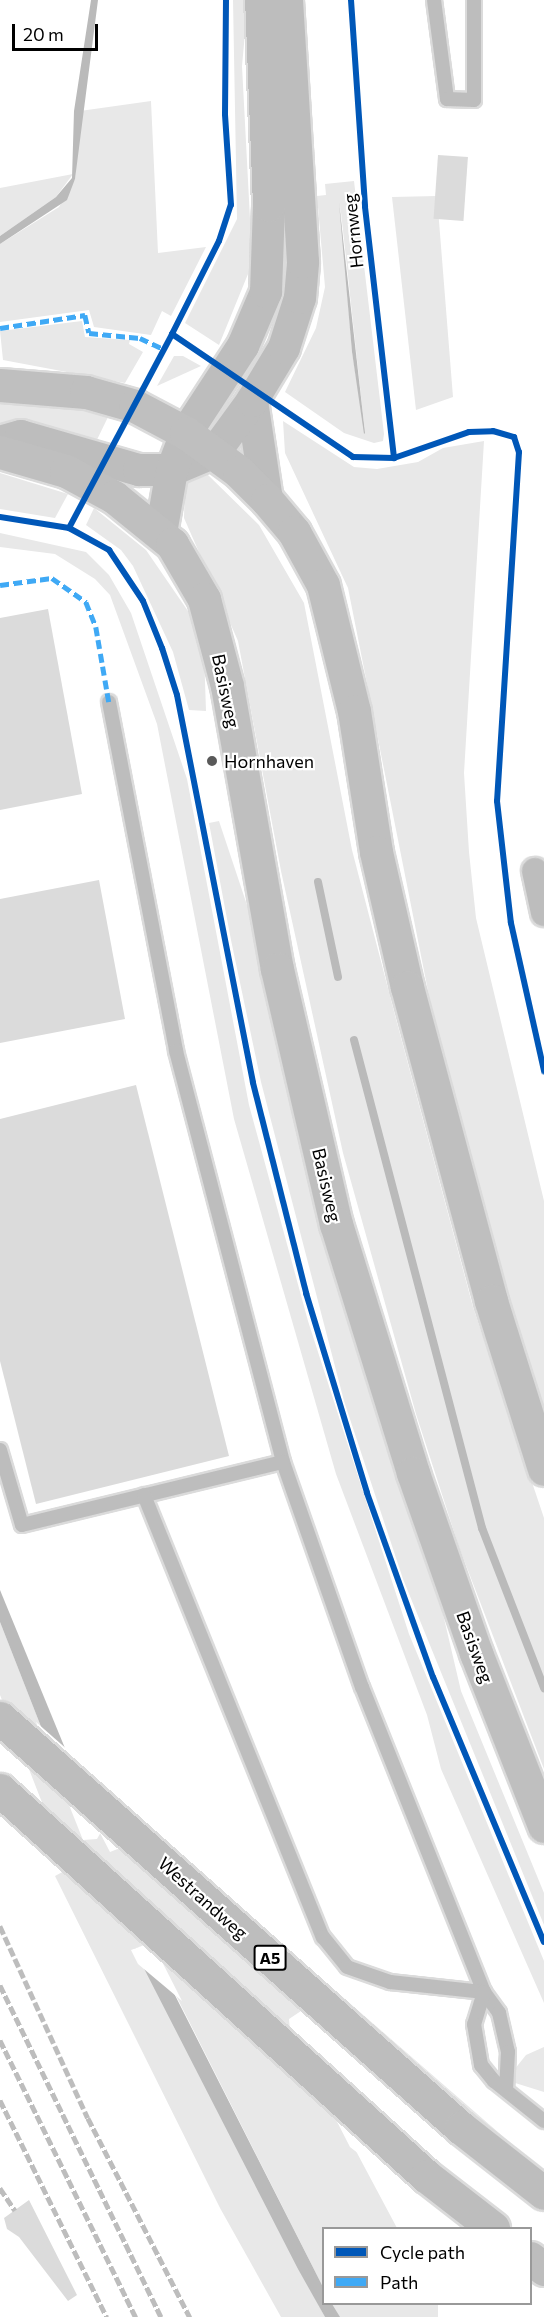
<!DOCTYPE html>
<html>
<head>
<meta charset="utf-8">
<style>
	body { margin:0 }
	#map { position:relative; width:544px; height:2317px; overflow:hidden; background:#fff; font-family:Commissioner,sans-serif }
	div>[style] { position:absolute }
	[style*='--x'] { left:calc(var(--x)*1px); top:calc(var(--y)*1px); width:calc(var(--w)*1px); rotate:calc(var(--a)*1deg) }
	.green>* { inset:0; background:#e8e8e8; transform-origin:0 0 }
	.water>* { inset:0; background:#bababa }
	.pier>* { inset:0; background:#fff }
	.stream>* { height:8px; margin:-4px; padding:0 4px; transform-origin:4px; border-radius:4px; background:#bababa }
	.building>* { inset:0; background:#dbdbdb; transform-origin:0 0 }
	.roads { filter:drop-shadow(2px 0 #dbdbdb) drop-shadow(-2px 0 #dbdbdb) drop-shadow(0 2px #dbdbdb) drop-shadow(0 -2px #dbdbdb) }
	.service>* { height:14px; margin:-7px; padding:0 7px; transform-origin:7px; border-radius:7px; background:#bdbdbd }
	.minor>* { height:26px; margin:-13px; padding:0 13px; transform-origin:13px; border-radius:13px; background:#bdbdbd }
	.tertiary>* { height:32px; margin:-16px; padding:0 16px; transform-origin:16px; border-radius:16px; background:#bdbdbd }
	.secondary>* { height:33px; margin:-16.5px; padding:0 16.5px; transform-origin:16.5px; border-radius:16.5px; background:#bfbfbf }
	.motorway>* { height:33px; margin:-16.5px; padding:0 16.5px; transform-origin:16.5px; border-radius:16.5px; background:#bdbdbd }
	.rail>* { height:4.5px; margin-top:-2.25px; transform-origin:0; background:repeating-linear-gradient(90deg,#bdbdbd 0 9px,transparent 0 12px) }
	.quiet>* { height:4.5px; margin-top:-2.25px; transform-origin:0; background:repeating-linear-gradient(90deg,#3fa9f5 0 9px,transparent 0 13.5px) }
	.cycleway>* { height:6px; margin:-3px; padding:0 3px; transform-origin:3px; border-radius:3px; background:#0057b8 }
	.dots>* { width:16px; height:16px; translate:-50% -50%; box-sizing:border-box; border:3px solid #fff; border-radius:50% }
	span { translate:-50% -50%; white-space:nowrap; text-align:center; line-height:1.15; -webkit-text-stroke:4.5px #fff; paint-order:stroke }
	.shield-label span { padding:2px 4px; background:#fff; border:2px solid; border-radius:4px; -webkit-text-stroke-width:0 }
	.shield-label { font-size:16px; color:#000; font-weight:700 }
	.street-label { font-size:18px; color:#000 }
	.poi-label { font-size:18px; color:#000 }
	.left { translate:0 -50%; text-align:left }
	.legend { position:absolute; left:322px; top:2227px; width:210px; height:78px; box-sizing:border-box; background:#fff; border:2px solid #999; margin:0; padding:8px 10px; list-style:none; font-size:18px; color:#000 }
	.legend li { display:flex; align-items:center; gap:12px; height:30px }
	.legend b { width:30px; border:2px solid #999 }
	.scale { position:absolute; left:12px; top:24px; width:86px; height:27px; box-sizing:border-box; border:3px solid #000; border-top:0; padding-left:8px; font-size:18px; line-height:21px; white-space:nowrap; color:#000; -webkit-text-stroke:4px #fff; paint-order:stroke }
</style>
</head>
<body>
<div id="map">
	<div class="green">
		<i style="clip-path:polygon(233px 0,248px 0,242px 66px,251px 238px,248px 274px,219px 345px,185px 323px,237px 219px)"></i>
		<i style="clip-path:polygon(151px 101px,158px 253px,206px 247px,171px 316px,162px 311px,151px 335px,94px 327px,89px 310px,0 322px,0 244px,59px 207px,75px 179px,80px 111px)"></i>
		<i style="clip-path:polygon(73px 174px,56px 197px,0 236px,0 188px)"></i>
		<i style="clip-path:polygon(evenodd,354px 181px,384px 434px,383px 441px,374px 443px,344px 433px,285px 392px,316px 328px,325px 287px,317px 196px,326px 195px,325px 184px,354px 181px,340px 203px,365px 433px,352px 352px,340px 203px)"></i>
		<i style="clip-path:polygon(437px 196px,453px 397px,416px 410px,392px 197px)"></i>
		<i style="clip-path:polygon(82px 321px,85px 337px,130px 340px,129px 344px,143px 352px,125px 383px,3px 360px,0 331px)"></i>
		<i style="clip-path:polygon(174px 356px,183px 356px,201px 366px,157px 386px)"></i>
		<i style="clip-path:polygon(0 400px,66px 406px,108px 417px,93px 448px,0 426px)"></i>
		<i style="clip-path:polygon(283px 421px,354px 467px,377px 469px,418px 462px,443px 448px,484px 441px,464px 773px,469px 852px,476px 918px,544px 1201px,544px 1418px,467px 1157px,431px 1006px,348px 588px,285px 453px)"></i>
		<i style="clip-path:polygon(0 473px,68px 494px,55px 518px,0 509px)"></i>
		<i style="clip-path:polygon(206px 473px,259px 525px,304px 603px,352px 850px,396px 1019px,473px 1307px,544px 1518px,544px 1769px,459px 1547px,416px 1414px,343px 1153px,281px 871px,238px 641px,184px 518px,185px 479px)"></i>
		<i style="clip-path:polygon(94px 508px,146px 550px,190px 614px,204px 652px,206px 711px,189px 710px,173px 652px,133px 566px,121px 550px,86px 525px)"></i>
		<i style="clip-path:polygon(0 533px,86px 552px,109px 575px,131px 613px,187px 779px,249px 1105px,308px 1321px,409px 1634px,544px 1961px,544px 2003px,441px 1769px,427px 1715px,336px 1474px,234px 1119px,157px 724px,110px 595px,95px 579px,55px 554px,0 547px)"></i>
		<i style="clip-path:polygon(219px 821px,252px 920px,324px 1238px,367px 1383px,443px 1614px,461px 1691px,544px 1893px,544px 1925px,403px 1579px,344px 1401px,261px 1082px,231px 940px,209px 823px)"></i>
		<i style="clip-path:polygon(0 1622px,85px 1839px,99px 1831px,110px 1852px,155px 1834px,544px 2172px,544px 2208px,300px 2046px,397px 2228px,324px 2228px,323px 2287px,150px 1944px,276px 2223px,325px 2317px,281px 2317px,220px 2208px,55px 1876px,68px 1869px,0 1695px)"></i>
		<i style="clip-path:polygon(544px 2047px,544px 2092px,506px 2080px,526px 2055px)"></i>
		<i style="left:332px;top:2304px;width:106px;height:15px"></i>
	</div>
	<div class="water">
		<i style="clip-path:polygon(91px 0,98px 0,75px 179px,67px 200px,0 244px,0 236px,56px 197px,72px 178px,74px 111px)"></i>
		<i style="clip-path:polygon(339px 203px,365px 433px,364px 434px,352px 352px)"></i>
		<i style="clip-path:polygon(0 1590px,99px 1831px,85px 1839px,0 1622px)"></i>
		<i style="clip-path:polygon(149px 1944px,323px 2287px,324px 2304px,332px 2304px,340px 2317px,325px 2317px,298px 2269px,134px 1949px)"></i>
	</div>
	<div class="pier">
		<i style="clip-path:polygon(36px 1722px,69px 1751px,102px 1830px,97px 1839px,83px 1840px)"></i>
		<i style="clip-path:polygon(152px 1942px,182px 2001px,138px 1964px,131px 1950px)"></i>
		<i style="clip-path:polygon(313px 2003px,544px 2204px,544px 2300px,531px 2289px,530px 2228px,454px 2228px,350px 2147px,290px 2030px,289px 2019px)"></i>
	</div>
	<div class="stream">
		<i style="--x:318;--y:882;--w:97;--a:78.1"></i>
		<i style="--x:354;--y:1040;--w:505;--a:75.3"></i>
		<i style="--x:482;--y:1528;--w:172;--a:68.8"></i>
	</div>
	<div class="building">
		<i style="left:438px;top:155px;width:30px;height:64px;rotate:4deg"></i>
		<i style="clip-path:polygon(48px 609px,82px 794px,0 810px,0 618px)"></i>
		<i style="clip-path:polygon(99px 880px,125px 1019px,0 1043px,0 899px)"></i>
		<i style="clip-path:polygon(136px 1085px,229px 1456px,36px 1504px,0 1361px,0 1119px)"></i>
		<i style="clip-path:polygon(29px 2200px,77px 2295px,68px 2301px,19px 2237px,7px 2229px,4px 2218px)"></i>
	</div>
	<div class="roads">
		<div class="service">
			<i style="--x:434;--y:0;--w:100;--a:82.5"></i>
			<i style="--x:447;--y:99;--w:27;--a:2"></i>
			<i style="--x:474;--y:100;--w:100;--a:-90"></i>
			<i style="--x:109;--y:702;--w:355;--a:79.1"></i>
			<i style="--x:176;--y:1051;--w:425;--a:75.4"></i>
			<i style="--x:283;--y:1462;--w:238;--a:70.7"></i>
			<i style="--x:362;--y:1687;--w:328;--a:68.2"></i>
			<i style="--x:484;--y:1992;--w:26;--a:54"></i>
			<i style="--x:499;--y:2013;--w:40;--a:77"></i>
			<i style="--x:508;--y:2052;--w:36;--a:93"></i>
			<i style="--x:0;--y:1450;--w:78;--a:73.7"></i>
			<i style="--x:22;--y:1525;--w:268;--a:-13.6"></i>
			<i style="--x:144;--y:1495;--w:477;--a:68"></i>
			<i style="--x:323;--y:1937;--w:38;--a:51"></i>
			<i style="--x:347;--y:1967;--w:46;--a:19.2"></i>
			<i style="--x:390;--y:1982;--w:95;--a:6.1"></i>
			<i style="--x:484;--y:1992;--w:34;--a:107"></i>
			<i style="--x:474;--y:2024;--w:42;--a:80.3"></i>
			<i style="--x:481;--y:2065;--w:21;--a:51"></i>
			<i style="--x:494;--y:2081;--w:64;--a:38.7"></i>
		</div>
		<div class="minor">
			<i style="--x:535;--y:871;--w:43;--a:77.9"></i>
		</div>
		<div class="tertiary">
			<i style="--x:252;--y:401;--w:100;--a:81.4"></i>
			<i style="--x:0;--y:442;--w:22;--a:-16"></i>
			<i style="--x:21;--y:436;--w:123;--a:16.1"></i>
			<i style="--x:139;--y:470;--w:33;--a:0"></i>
			<i style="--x:172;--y:470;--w:47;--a:-22.7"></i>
			<i style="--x:215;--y:452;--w:63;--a:-54"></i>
			<i style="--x:252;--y:401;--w:62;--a:-58.9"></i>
			<i style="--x:284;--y:348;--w:52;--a:-72.3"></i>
			<i style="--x:300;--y:298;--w:36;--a:-85"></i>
			<i style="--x:303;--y:262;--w:262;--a:-93.5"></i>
			<i style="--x:161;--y:533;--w:64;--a:-80.1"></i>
			<i style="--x:172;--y:470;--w:40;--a:-69"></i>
			<i style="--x:186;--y:433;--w:104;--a:-56.8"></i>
			<i style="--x:243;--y:346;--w:59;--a:-66.9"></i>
			<i style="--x:266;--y:292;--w:86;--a:-88"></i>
			<i style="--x:269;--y:206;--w:206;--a:-92.2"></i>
		</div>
		<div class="secondary">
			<i style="--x:0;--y:385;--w:86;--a:4.7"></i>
			<i style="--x:86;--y:392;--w:51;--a:15.9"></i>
			<i style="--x:135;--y:406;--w:58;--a:27.9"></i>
			<i style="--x:186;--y:433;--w:66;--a:36.3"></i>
			<i style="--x:239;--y:472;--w:40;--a:45"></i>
			<i style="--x:267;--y:500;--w:42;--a:49.8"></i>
			<i style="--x:294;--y:532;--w:60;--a:61.3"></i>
			<i style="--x:323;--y:585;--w:130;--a:76.2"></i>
			<i style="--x:354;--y:711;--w:143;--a:81.1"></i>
			<i style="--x:376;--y:852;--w:139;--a:77.1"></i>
			<i style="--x:407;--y:987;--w:325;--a:75"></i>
			<i style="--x:491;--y:1301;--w:176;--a:72.5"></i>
			<i style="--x:0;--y:452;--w:69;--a:16.1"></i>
			<i style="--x:66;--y:471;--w:55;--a:28.4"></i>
			<i style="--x:114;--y:497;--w:75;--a:39"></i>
			<i style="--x:172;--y:544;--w:64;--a:59.8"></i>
			<i style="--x:204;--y:599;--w:90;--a:75.2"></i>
			<i style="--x:227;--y:686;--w:287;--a:80"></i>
			<i style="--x:277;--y:969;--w:262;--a:77"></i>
			<i style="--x:336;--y:1224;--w:261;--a:72.8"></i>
			<i style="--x:413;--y:1473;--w:191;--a:70.7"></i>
			<i style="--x:476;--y:1653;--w:186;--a:68.5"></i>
		</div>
		<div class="motorway">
			<i style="--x:0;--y:1718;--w:617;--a:41.65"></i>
			<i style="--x:461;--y:2128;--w:105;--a:38.1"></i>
			<i style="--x:0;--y:1790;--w:575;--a:42.18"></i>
			<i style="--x:426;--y:2176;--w:85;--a:37.8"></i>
			<i style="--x:530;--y:2258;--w:18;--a:38"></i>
		</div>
	</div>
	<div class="rail">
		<i style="--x:0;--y:1926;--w:211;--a:65.4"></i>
		<i style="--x:88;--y:2118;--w:224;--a:62.9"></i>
		<i style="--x:0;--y:1985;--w:369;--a:64.1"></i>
		<i style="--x:0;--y:2040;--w:309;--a:63.9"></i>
		<i style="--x:0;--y:2100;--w:242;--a:63.8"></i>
		<i style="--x:0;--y:2188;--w:27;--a:56"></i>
	</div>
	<div class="quiet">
		<i style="--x:0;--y:328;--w:86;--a:-8.7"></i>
		<i style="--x:85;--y:315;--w:18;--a:77"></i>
		<i style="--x:89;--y:333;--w:51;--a:5.6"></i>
		<i style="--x:140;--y:338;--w:26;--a:25"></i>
		<i style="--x:0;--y:585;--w:52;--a:-7.7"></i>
		<i style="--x:52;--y:578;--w:42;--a:35.2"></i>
		<i style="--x:86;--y:602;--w:27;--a:68"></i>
		<i style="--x:96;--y:627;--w:76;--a:80.2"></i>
	</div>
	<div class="cycleway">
		<i style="--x:351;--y:0;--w:207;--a:86.1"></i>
		<i style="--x:365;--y:207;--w:253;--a:83.4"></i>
		<i style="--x:172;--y:334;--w:104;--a:-63.2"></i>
		<i style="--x:219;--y:241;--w:38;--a:-72"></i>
		<i style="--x:231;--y:205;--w:91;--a:-93.8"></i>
		<i style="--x:225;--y:114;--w:114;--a:-89.5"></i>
		<i style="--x:0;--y:517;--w:70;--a:9.1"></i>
		<i style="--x:69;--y:528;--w:46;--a:28.8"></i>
		<i style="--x:109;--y:550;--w:61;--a:56.3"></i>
		<i style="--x:143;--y:601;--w:51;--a:68"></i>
		<i style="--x:162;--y:648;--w:49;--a:72.3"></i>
		<i style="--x:177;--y:695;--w:395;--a:78.9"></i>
		<i style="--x:253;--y:1083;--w:217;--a:75.8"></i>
		<i style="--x:306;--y:1293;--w:209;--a:73"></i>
		<i style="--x:367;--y:1493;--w:195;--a:70.3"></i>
		<i style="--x:433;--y:1677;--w:287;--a:67.3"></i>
		<i style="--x:69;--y:528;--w:220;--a:-62"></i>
		<i style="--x:172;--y:334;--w:219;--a:34.2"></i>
		<i style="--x:353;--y:457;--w:41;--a:1.4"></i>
		<i style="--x:394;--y:458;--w:79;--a:-19.1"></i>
		<i style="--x:469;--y:432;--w:24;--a:-2"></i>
		<i style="--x:493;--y:431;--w:22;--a:16"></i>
		<i style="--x:514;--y:437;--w:16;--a:72"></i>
		<i style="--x:519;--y:452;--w:350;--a:93.6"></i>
		<i style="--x:497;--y:801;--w:123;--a:83.5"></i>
		<i style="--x:511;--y:923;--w:152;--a:77.4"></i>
	</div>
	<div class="dots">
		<i style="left:212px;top:761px;background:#595959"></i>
	</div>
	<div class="shield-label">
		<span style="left:270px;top:1958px">A5</span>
	</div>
	<div class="street-label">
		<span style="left:353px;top:231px;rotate:-96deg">Hornweg</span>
		<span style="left:226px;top:691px;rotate:78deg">Basisweg</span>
		<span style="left:327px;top:1185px;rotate:77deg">Basisweg</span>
		<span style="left:475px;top:1647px;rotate:70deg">Basisweg</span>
		<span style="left:203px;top:1898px;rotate:42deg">Westrandweg</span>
	</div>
	<div class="poi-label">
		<span class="left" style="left:224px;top:761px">Hornhaven</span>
	</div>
	<ul class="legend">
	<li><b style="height:8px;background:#0057b8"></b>Cycle path</li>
	<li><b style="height:8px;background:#3fa9f5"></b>Path</li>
	</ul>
	<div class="scale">20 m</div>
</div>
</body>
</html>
